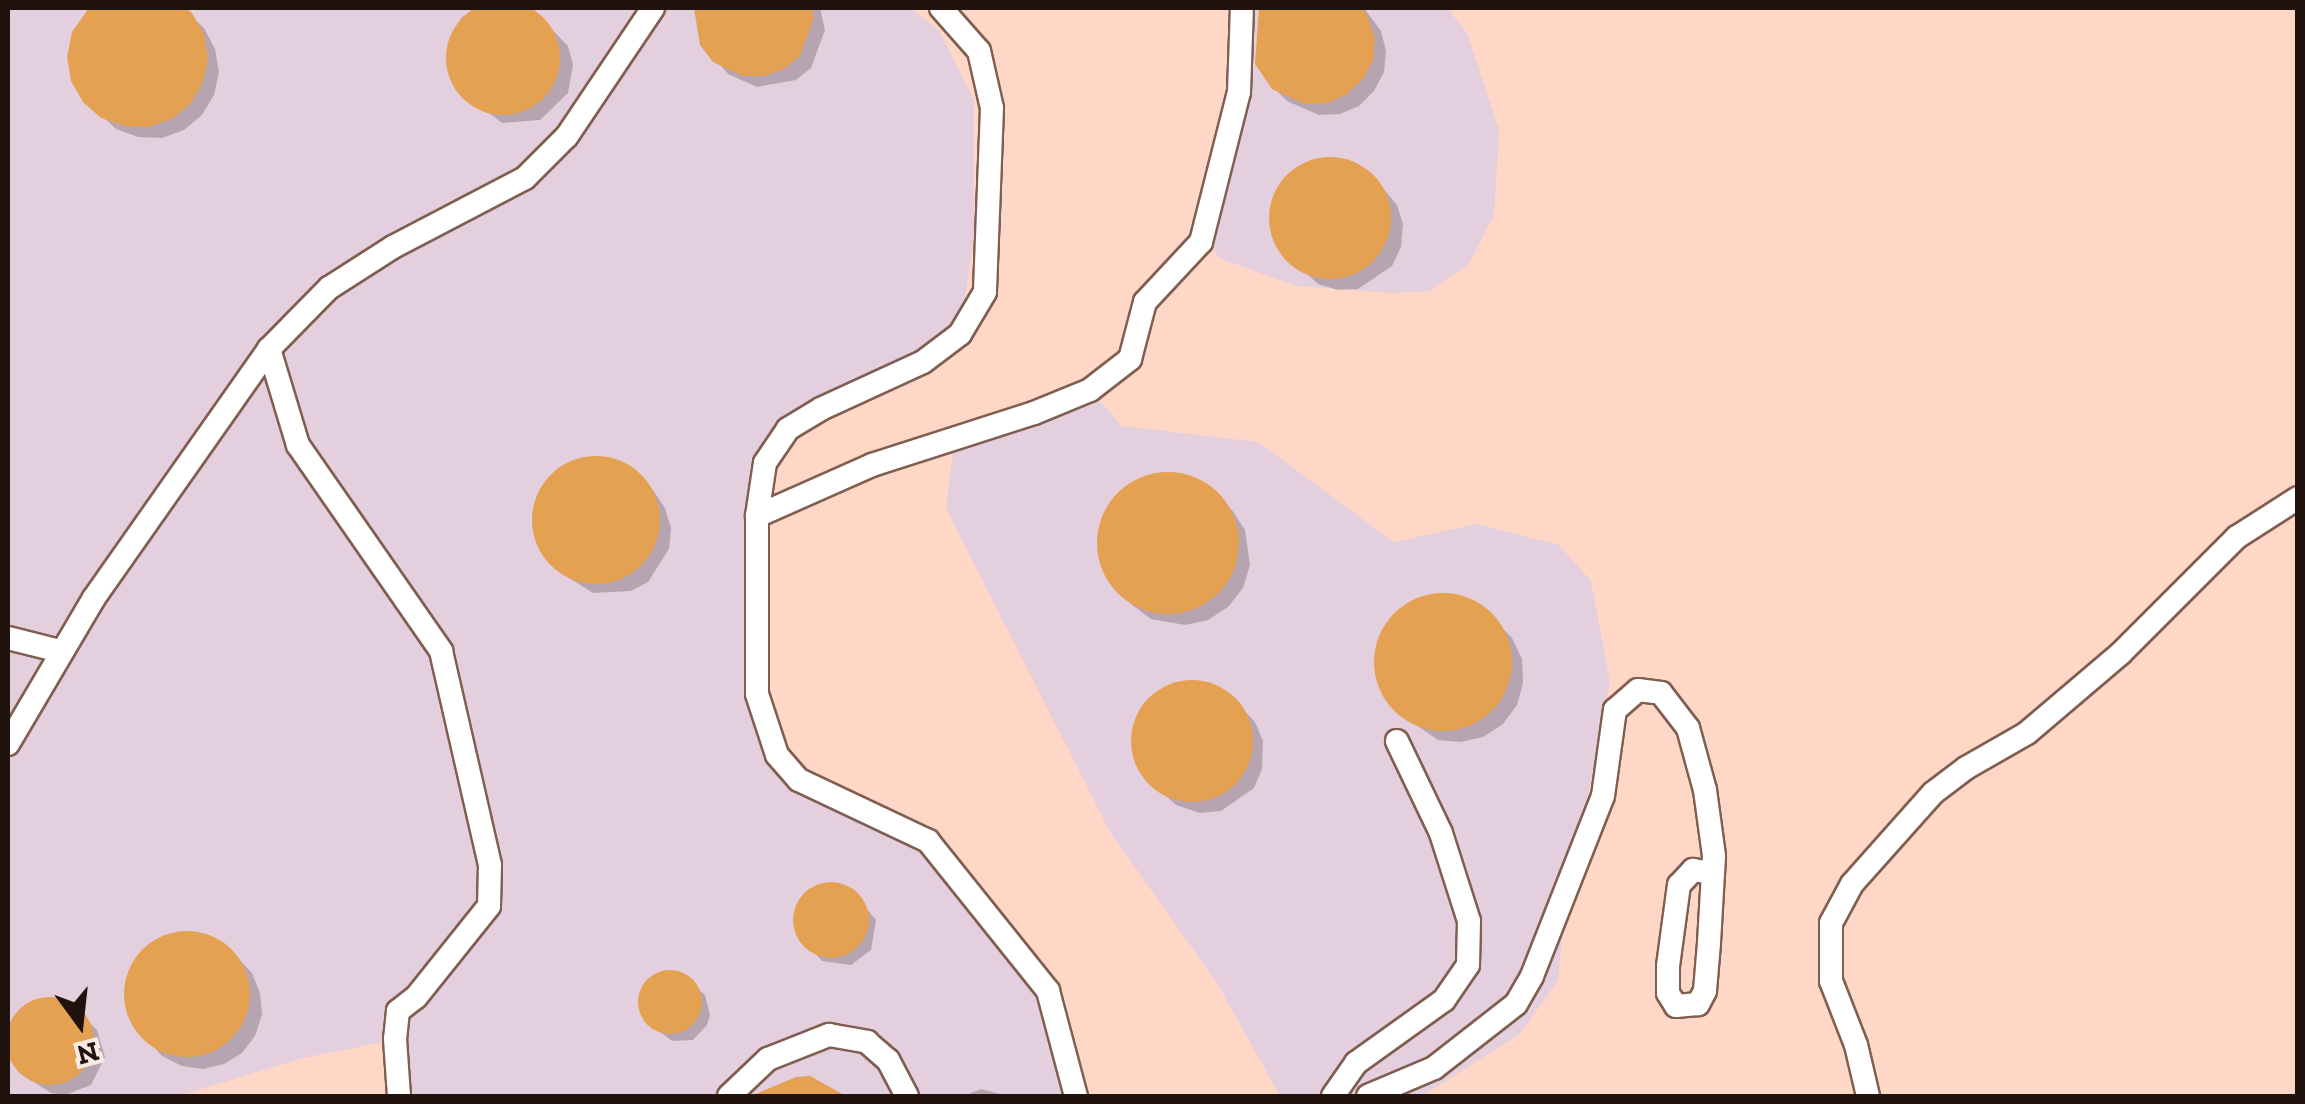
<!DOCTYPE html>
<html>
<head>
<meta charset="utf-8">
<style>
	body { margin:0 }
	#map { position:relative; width:2305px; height:1104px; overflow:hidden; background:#fed7c6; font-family:"Zilla Slab",serif }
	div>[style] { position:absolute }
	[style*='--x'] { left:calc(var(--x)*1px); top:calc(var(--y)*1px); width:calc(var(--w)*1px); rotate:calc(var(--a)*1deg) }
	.industrial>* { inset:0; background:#e4cfde }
	.shadow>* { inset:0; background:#0003 }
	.building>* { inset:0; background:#e4a151 }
	.round { border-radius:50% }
	.roads { filter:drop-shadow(2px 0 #805e50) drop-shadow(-2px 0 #805e50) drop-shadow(0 2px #805e50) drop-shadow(0 -2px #805e50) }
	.minor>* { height:22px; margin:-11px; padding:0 11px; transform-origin:11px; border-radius:11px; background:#fff }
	span { translate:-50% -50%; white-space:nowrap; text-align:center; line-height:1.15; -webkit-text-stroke:8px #faeae3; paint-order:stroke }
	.frame { position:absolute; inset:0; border:10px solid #20130e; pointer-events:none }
	.north { position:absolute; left:30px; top:974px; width:100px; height:100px; -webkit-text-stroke:8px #faeae3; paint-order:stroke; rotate:165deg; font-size:28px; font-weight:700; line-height:40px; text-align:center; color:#20130e }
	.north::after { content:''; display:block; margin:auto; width:35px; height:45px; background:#20130e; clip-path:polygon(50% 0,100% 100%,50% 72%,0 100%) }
</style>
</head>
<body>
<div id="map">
	<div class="industrial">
		<i style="clip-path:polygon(8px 8px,910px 8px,939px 30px,974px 100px,974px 235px,960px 334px,821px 409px,765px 463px,757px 694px,777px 755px,905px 827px,1048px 991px,1076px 1096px,399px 1096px,394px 1040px,303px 1058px,178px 1096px,8px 1096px)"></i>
		<i style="clip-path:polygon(1237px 8px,1447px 8px,1467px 33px,1499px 130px,1494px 215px,1468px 265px,1429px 291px,1393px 293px,1296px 286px,1219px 258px,1206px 238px,1234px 121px)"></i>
		<i style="clip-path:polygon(1090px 390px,1122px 426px,1258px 442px,1394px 542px,1477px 524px,1559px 545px,1591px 581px,1610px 681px,1563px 926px,1558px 980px,1520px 1034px,1422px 1096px,1280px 1096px,1217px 983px,1110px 832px,946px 508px,955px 436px)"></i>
	</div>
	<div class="shadow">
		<i style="clip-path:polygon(93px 8px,182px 8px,204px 28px,215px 49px,219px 72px,214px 95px,202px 115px,184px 130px,162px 138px,138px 137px,116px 129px,92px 106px,86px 13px)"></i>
		<i style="clip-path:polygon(479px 8px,531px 8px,568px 46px,573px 65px,568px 93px,540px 120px,502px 123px,458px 89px,449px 72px,452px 33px,462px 17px)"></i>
		<i style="clip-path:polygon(696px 8px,820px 8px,825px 30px,811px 68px,796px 80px,757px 87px,728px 74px,702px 44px)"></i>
		<i style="clip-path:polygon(1264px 8px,1364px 8px,1381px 31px,1386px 51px,1384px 72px,1374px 91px,1359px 106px,1340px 114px,1319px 115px,1287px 101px,1274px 88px)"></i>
		<i style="clip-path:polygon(1334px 158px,1354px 163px,1372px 175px,1397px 205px,1403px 224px,1401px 247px,1392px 266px,1358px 289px,1338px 290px,1318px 284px,1281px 250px,1272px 232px,1271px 211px,1277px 191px,1289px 175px,1314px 160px)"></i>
		<i style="clip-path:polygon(602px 459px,623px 464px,653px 490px,665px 508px,671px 528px,669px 549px,648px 582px,631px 591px,593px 593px,560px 572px,547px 559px,534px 522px,546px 484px,561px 469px,581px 460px)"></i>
		<i style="clip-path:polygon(1177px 474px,1200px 482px,1232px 510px,1245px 530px,1250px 565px,1243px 588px,1228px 607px,1208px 620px,1185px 625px,1151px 619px,1132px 605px,1105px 572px,1099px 548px,1101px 525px,1111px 503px,1131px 484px,1153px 475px)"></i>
		<i style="clip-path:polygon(1439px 595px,1462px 598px,1483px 608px,1512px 638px,1522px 659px,1523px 683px,1517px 705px,1503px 724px,1483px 737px,1461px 742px,1438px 740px,1403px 716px,1379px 682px,1376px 659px,1381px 636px,1394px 617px,1416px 601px)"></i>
		<i style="clip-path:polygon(1189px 682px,1228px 694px,1255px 722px,1263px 741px,1262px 769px,1254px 788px,1221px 811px,1200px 813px,1176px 805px,1147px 778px,1136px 760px,1133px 740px,1147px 703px,1169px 687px)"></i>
		<i style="clip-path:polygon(827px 885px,851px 890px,876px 920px,871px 950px,851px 965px,822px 961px,797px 931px,795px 919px,805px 896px)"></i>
		<i style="clip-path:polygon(183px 932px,204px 935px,224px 944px,252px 973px,260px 993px,262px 1015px,255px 1036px,242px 1053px,224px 1064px,203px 1069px,182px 1066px,162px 1056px,135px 1027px,127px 1007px,126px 986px,132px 965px,145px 949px)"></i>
		<i style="clip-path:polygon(678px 973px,705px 995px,710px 1015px,707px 1025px,693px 1040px,672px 1041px,646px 1021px,641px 1012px,642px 991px,657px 975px)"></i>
		<i style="clip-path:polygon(46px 999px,74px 1007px,97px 1030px,105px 1057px,91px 1085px,65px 1095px,51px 1093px,32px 1081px,19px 1068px,9px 1042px,18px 1015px)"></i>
		<i style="clip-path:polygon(981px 1089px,1008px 1096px,964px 1096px)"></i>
	</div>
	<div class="building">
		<i class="round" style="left:446px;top:1px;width:114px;height:114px"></i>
		<i style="clip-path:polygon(89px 8px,186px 8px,192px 13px,204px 34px,208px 58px,203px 82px,191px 103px,172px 119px,149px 127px,124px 126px,101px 118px,83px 102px,71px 81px,67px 57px,72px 32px)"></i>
		<i style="clip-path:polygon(694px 8px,812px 8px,814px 17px,800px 56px,784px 69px,764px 76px,743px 76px,713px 62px,700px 45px)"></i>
		<i style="clip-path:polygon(1259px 8px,1364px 8px,1375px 38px,1373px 60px,1363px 79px,1347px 94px,1327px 103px,1305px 104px,1272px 89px,1255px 64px)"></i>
		<i class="round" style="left:1269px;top:157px;width:122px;height:122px"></i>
		<i class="round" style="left:532px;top:456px;width:128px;height:128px"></i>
		<i class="round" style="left:1097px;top:472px;width:142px;height:142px"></i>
		<i class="round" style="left:1374px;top:593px;width:138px;height:138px"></i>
		<i class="round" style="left:1131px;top:680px;width:122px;height:122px"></i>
		<i class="round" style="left:793px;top:882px;width:76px;height:76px"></i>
		<i class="round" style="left:124px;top:931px;width:126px;height:126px"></i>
		<i class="round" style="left:638px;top:970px;width:64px;height:64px"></i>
		<i class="round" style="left:6px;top:997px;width:88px;height:88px"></i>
		<i style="clip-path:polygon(810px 1076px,846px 1096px,751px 1096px,796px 1077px)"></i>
	</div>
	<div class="roads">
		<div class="minor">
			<i style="--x:941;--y:8;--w:57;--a:48.5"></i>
			<i style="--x:979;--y:51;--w:58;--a:77.2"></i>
			<i style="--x:992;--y:108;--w:184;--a:92.2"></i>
			<i style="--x:985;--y:292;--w:49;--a:120.8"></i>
			<i style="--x:960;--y:334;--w:46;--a:142.9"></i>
			<i style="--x:923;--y:362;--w:112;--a:155.3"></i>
			<i style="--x:821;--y:409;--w:39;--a:149"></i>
			<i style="--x:788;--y:429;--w:41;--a:124.1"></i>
			<i style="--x:765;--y:463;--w:54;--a:98.6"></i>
			<i style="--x:757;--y:516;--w:178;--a:90"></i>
			<i style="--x:757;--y:694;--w:64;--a:71.8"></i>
			<i style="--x:777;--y:755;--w:33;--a:49"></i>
			<i style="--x:799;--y:780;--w:143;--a:25.3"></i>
			<i style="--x:928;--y:841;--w:192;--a:51.3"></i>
			<i style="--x:1048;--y:991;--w:109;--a:75.1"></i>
			<i style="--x:269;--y:349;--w:100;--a:73.2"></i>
			<i style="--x:298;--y:445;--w:251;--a:55.2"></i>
			<i style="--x:441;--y:651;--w:220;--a:77.1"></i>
			<i style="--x:490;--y:865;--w:41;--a:91.4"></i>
			<i style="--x:489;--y:906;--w:117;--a:128.7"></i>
			<i style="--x:416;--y:997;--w:23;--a:142"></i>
			<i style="--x:398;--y:1011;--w:28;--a:96"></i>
			<i style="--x:395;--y:1039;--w:57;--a:86"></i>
			<i style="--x:757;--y:516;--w:126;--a:-23.9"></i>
			<i style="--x:872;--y:465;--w:170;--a:-17.8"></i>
			<i style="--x:1034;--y:413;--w:61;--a:-22.3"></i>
			<i style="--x:1090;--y:390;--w:51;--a:-37.8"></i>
			<i style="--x:1130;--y:359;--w:59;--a:-75.3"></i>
			<i style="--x:1145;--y:302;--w:82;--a:-47"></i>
			<i style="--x:1201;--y:242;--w:155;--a:-75.8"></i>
			<i style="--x:1239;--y:92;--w:84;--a:-88"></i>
			<i style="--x:8;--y:638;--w:54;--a:14"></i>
			<i style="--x:8;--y:744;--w:169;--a:-59.5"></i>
			<i style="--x:94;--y:598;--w:304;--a:-54.9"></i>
			<i style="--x:269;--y:349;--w:86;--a:-45.5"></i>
			<i style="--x:329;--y:288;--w:76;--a:-32.6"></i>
			<i style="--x:393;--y:247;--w:149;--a:-27.6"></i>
			<i style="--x:525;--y:178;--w:59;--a:-45"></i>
			<i style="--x:567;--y:136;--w:154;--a:-56.1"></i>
			<i style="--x:729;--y:1096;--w:54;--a:-43.5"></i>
			<i style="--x:768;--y:1059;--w:66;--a:-21.5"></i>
			<i style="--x:829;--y:1035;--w:39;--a:10"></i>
			<i style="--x:867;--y:1042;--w:28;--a:41"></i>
			<i style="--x:888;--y:1060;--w:41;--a:62.2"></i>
			<i style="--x:1333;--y:1096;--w:40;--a:-55.1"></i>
			<i style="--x:1356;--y:1063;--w:108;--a:-35.6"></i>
			<i style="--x:1444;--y:1000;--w:42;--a:-55.6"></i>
			<i style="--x:1468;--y:965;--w:44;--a:-88.7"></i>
			<i style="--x:1469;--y:921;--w:92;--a:-107.7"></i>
			<i style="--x:1441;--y:833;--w:102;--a:-115.6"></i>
			<i style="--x:1368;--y:1096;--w:72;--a:-23"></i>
			<i style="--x:1434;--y:1068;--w:104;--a:-38"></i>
			<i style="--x:1516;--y:1004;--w:32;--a:-60"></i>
			<i style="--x:1532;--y:976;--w:193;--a:-68.5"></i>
			<i style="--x:1603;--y:796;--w:87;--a:-82.1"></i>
			<i style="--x:1615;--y:710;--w:30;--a:-41"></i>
			<i style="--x:1638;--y:690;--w:23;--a:7"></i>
			<i style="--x:1661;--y:693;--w:44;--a:52.4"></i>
			<i style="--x:1688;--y:728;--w:64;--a:74.7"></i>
			<i style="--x:1705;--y:790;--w:67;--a:82.2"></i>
			<i style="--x:1714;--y:856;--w:17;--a:93"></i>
			<i style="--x:1713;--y:873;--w:70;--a:93.3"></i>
			<i style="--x:1709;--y:943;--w:48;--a:94.8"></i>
			<i style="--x:1705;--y:991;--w:15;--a:118"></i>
			<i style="--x:1698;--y:1004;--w:22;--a:175"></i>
			<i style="--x:1676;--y:1006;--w:15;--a:-122"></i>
			<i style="--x:1668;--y:993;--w:27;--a:-90"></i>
			<i style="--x:1668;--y:966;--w:82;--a:-82.3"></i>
			<i style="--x:1679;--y:885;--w:21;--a:-47"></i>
			<i style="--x:1693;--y:870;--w:20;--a:9"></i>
			<i style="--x:1868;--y:1096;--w:52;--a:-103.2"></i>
			<i style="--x:1856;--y:1045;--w:69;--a:-111.3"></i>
			<i style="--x:1831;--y:981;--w:58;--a:-90"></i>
			<i style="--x:1831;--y:923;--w:44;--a:-61.7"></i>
			<i style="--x:1852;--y:884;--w:122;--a:-48.3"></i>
			<i style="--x:1933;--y:793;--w:41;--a:-37.1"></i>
			<i style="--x:1966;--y:768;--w:70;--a:-29.8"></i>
			<i style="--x:2027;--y:733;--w:123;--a:-40.4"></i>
			<i style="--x:2121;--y:653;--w:164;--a:-45"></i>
			<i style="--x:2237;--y:537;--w:72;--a:-32.6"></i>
		</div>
	</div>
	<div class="frame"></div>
	<div class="north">N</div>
</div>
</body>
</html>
